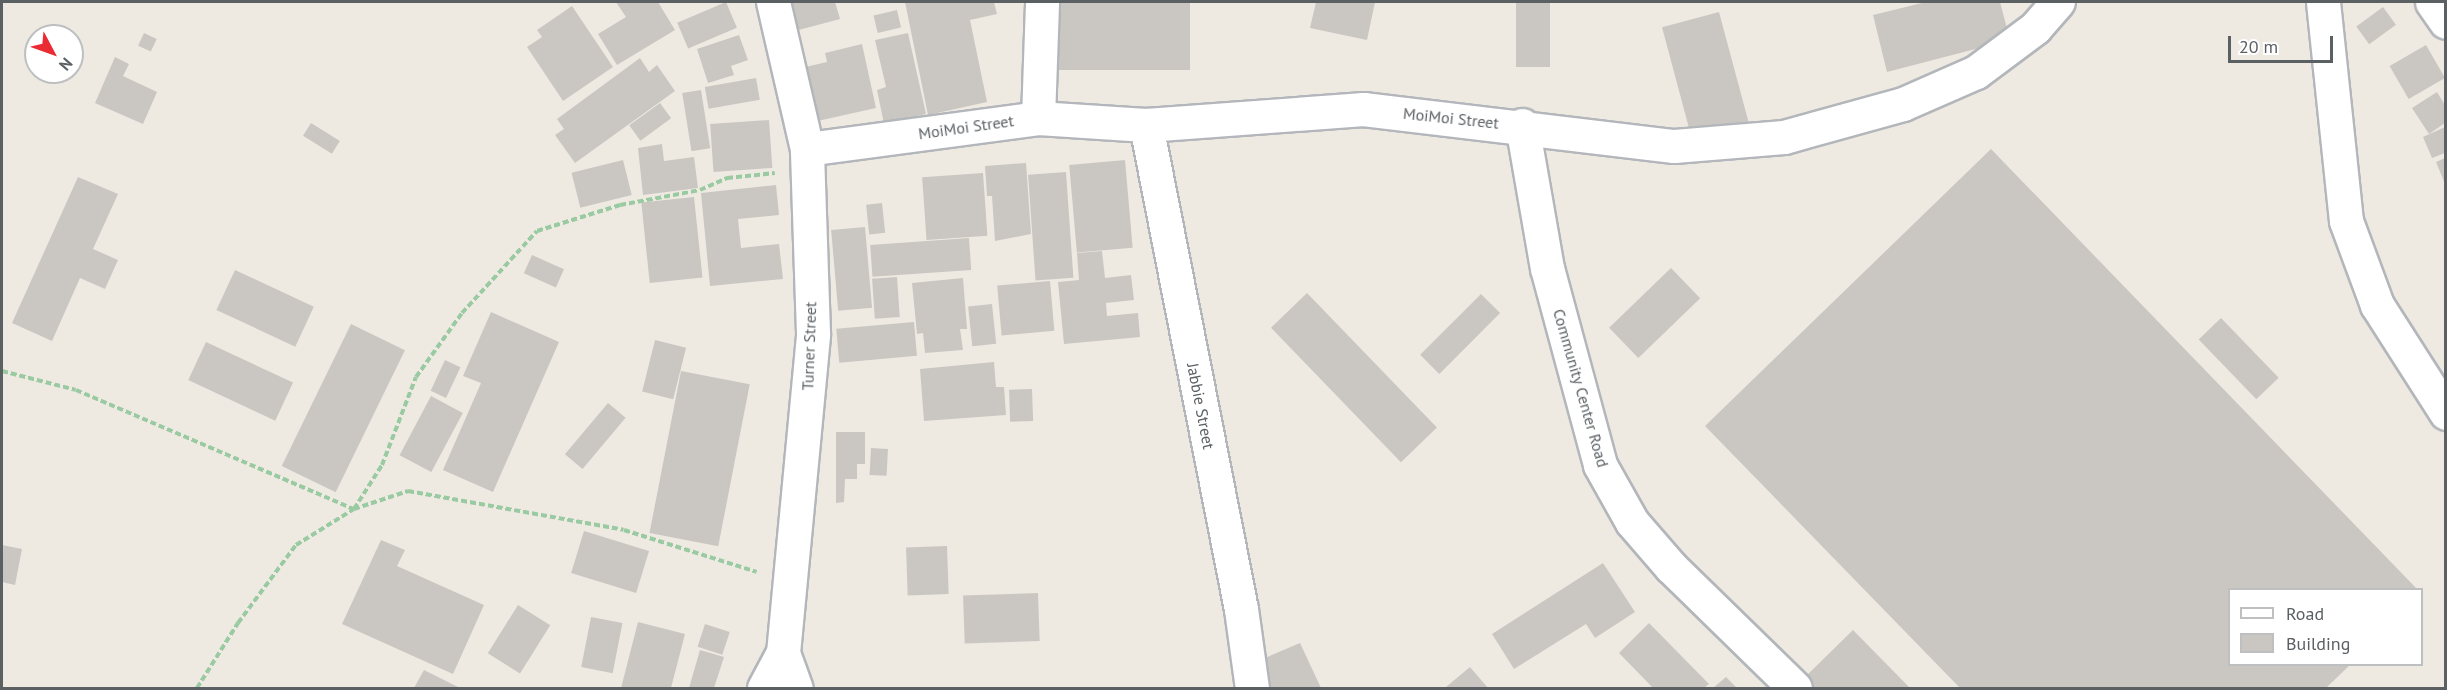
<!DOCTYPE html>
<html>
<head>
<meta charset="utf-8">
<style>
	body { margin:0 }
	#map { position:relative; width:2447px; height:690px; overflow:hidden; background:#eeeae2; font-family:"PT Sans",sans-serif }
	div>[style] { position:absolute }
	[style*='--x'] { left:calc(var(--x)*1px); top:calc(var(--y)*1px); width:calc(var(--w)*1px); rotate:calc(var(--a)*1deg) }
	.building>* { inset:0; background:#cac7c2; transform-origin:0 0 }
	.path>* { height:4px; margin-top:-2px; transform-origin:0; background:repeating-linear-gradient(90deg,#99caa1 0 6px,transparent 0 9px) }
	.roads { filter:drop-shadow(2px 0 #b3b6ba) drop-shadow(-2px 0 #b3b6ba) drop-shadow(0 2px #b3b6ba) drop-shadow(0 -2px #b3b6ba) }
	.minor>* { height:33px; margin:-16.5px; padding:0 16.5px; transform-origin:16.5px; border-radius:16.5px; background:#fff }
	span { translate:-50% -50%; white-space:nowrap; text-align:center; line-height:1.15; -webkit-text-stroke:4.5px #fff; paint-order:stroke }
	.street-label { font-size:16px; color:#5b6063 }
	.frame { position:absolute; inset:0; border:3px solid #5b6063; pointer-events:none }
	.legend { position:absolute; left:2228px; top:588px; width:195px; height:78px; box-sizing:border-box; background:#fff; border:2px solid #bdbfc1; margin:0; padding:8px 10px; list-style:none; font-size:18px; color:#5b6063 }
	.legend li { display:flex; align-items:center; gap:12px; height:30px }
	.legend b { width:30px; border:2px solid #bdbfc1 }
	.north { position:absolute; left:24px; top:24px; width:60px; height:60px; box-sizing:border-box; background:#fff; border:2px solid #bdbfc1; border-radius:50%; rotate:131deg; font-size:16px; font-weight:700; line-height:24px; text-align:center; color:#5b6063 }
	.north::after { content:''; display:block; margin:auto; width:21px; height:27px; background:#eb2b33; clip-path:polygon(50% 0,100% 100%,50% 72%,0 100%) }
	.scale { position:absolute; left:2228px; top:36px; width:105px; height:27px; box-sizing:border-box; border:3px solid #5b6063; border-top:0; padding-left:8px; font-size:18px; line-height:21px; white-space:nowrap; color:#5b6063; -webkit-text-stroke:4px #fff; paint-order:stroke }
</style>
</head>
<body>
<div id="map">
	<div class="building">
		<i style="clip-path:polygon(616px 2px,658px 2px,675px 30px,617px 65px,598px 34px,626px 17px)"></i>
		<i style="left:726px;top:2px;width:28px;height:53px;rotate:67deg"></i>
		<i style="clip-path:polygon(787px 2px,835px 2px,840px 19px,795px 31px)"></i>
		<i style="clip-path:polygon(905px 2px,994px 2px,997px 14px,970px 20px,987px 102px,928px 115px)"></i>
		<i style="left:1056px;top:2px;width:134px;height:68px"></i>
		<i style="clip-path:polygon(1316px 2px,1375px 2px,1367px 40px,1310px 28px)"></i>
		<i style="left:1516px;top:2px;width:34px;height:65px"></i>
		<i style="clip-path:polygon(1926px 2px,2000px 2px,2010px 40px,1887px 72px,1873px 15px)"></i>
		<i style="clip-path:polygon(572px 6px,613px 67px,563px 101px,527px 47px,542px 37px,537px 30px)"></i>
		<i style="left:2383px;top:7px;width:22px;height:33px;rotate:54deg"></i>
		<i style="left:897px;top:10px;width:18px;height:24px;rotate:77deg"></i>
		<i style="left:1719px;top:12px;width:114px;height:59px;rotate:75deg"></i>
		<i style="left:144px;top:33px;width:14px;height:14px;rotate:25deg"></i>
		<i style="clip-path:polygon(908px 33px,926px 114px,884px 124px,877px 90px,886px 87px,875px 40px)"></i>
		<i style="clip-path:polygon(739px 35px,748px 60px,731px 66px,734px 75px,708px 83px,697px 49px)"></i>
		<i style="clip-path:polygon(862px 44px,876px 108px,813px 122px,801px 68px,827px 62px,825px 53px)"></i>
		<i style="left:2426px;top:45px;width:38px;height:42px;rotate:60deg"></i>
		<i style="clip-path:polygon(115px 57px,129px 64px,123px 76px,157px 92px,143px 124px,95px 103px)"></i>
		<i style="clip-path:polygon(640px 58px,649px 72px,657px 65px,675px 91px,575px 163px,555px 135px,564px 129px,557px 119px)"></i>
		<i style="left:756px;top:78px;width:22px;height:52px;rotate:80deg"></i>
		<i style="left:701px;top:90px;width:59px;height:19px;rotate:81deg"></i>
		<i style="clip-path:polygon(2437px 92px,2445px 105px,2445px 123px,2429px 134px,2412px 108px)"></i>
		<i style="left:660px;top:103px;width:19px;height:38px;rotate:54deg"></i>
		<i style="left:769px;top:120px;width:48px;height:59px;rotate:86deg"></i>
		<i style="left:311px;top:123px;width:34px;height:15px;rotate:32deg"></i>
		<i style="clip-path:polygon(2445px 127px,2445px 153px,2432px 158px,2423px 137px)"></i>
		<i style="clip-path:polygon(662px 144px,664px 161px,694px 157px,698px 188px,643px 195px,638px 148px)"></i>
		<i style="clip-path:polygon(1991px 149px,2418px 590px,2229px 590px,2229px 664px,2351px 664px,2326px 688px,1960px 688px,1705px 426px)"></i>
		<i style="clip-path:polygon(2445px 158px,2445px 184px,2436px 162px)"></i>
		<i style="left:623px;top:160px;width:36px;height:53px;rotate:76deg"></i>
		<i style="left:1125px;top:160px;width:88px;height:56px;rotate:85deg"></i>
		<i style="clip-path:polygon(1026px 163px,1031px 234px,995px 241px,992px 196px,987px 196px,985px 166px)"></i>
		<i style="left:1066px;top:172px;width:106px;height:38px;rotate:86deg"></i>
		<i style="left:983px;top:173px;width:63px;height:61px;rotate:86deg"></i>
		<i style="clip-path:polygon(78px 177px,118px 194px,93px 249px,118px 260px,105px 289px,80px 278px,52px 341px,12px 323px)"></i>
		<i style="clip-path:polygon(776px 185px,779px 215px,738px 219px,741px 248px,779px 244px,783px 279px,710px 286px,701px 193px)"></i>
		<i style="left:694px;top:197px;width:81px;height:53px;rotate:84deg"></i>
		<i style="left:882px;top:203px;width:30px;height:16px;rotate:84deg"></i>
		<i style="left:865px;top:227px;width:81px;height:34px;rotate:85deg"></i>
		<i style="left:969px;top:238px;width:32px;height:99px;rotate:86deg"></i>
		<i style="clip-path:polygon(1102px 251px,1105px 278px,1131px 275px,1134px 300px,1106px 303px,1107px 316px,1138px 313px,1140px 337px,1064px 344px,1058px 282px,1079px 280px,1077px 253px)"></i>
		<i style="left:532px;top:255px;width:35px;height:20px;rotate:24deg"></i>
		<i style="left:1671px;top:268px;width:42px;height:86px;rotate:46deg"></i>
		<i style="left:235px;top:270px;width:87px;height:44px;rotate:25deg"></i>
		<i style="left:897px;top:277px;width:40px;height:25px;rotate:86deg"></i>
		<i style="clip-path:polygon(963px 278px,967px 329px,960px 329px,963px 350px,925px 353px,923px 333px,917px 334px,912px 283px)"></i>
		<i style="left:1050px;top:281px;width:50px;height:53px;rotate:85deg"></i>
		<i style="left:1307px;top:293px;width:187px;height:50px;rotate:46deg"></i>
		<i style="left:1481px;top:294px;width:27px;height:86px;rotate:45deg"></i>
		<i style="left:992px;top:304px;width:40px;height:24px;rotate:84deg"></i>
		<i style="clip-path:polygon(491px 312px,559px 342px,493px 492px,443px 470px,481px 383px,463px 376px)"></i>
		<i style="left:2221px;top:318px;width:83px;height:31px;rotate:46deg"></i>
		<i style="left:914px;top:322px;width:34px;height:78px;rotate:85deg"></i>
		<i style="left:351px;top:324px;width:60px;height:158px;rotate:26deg"></i>
		<i style="left:655px;top:340px;width:32px;height:53px;rotate:14deg"></i>
		<i style="left:206px;top:342px;width:96px;height:42px;rotate:25deg"></i>
		<i style="left:445px;top:360px;width:17px;height:34px;rotate:25deg"></i>
		<i style="clip-path:polygon(994px 362px,996px 387px,1004px 387px,1006px 415px,924px 421px,920px 369px)"></i>
		<i style="left:681px;top:371px;width:70px;height:165px;rotate:11deg"></i>
		<i style="left:1032px;top:389px;width:32px;height:23px;rotate:88deg"></i>
		<i style="left:431px;top:396px;width:36px;height:67px;rotate:28deg"></i>
		<i style="left:608px;top:403px;width:23px;height:67px;rotate:40deg"></i>
		<i style="clip-path:polygon(836px 432px,865px 432px,865px 464px,857px 464px,857px 479px,845px 479px,844px 502px,836px 503px)"></i>
		<i style="left:871px;top:448px;width:17px;height:27px;rotate:3deg"></i>
		<i style="left:584px;top:531px;width:68px;height:44px;rotate:17deg"></i>
		<i style="clip-path:polygon(381px 540px,405px 550px,397px 566px,484px 605px,453px 674px,342px 624px)"></i>
		<i style="clip-path:polygon(2px 545px,22px 549px,15px 585px,2px 582px)"></i>
		<i style="left:947px;top:546px;width:48px;height:41px;rotate:88deg"></i>
		<i style="clip-path:polygon(1603px 563px,1635px 612px,1595px 638px,1586px 624px,1514px 669px,1492px 634px)"></i>
		<i style="left:1038px;top:593px;width:48px;height:75px;rotate:88deg"></i>
		<i style="left:518px;top:605px;width:38px;height:57px;rotate:32deg"></i>
		<i style="left:591px;top:617px;width:32px;height:51px;rotate:11deg"></i>
		<i style="clip-path:polygon(638px 622px,685px 634px,671px 688px,621px 688px)"></i>
		<i style="clip-path:polygon(1649px 623px,1709px 684px,1704px 688px,1653px 688px,1619px 653px)"></i>
		<i style="left:705px;top:624px;width:26px;height:24px;rotate:18deg"></i>
		<i style="clip-path:polygon(1853px 630px,1910px 688px,1810px 688px,1802px 680px)"></i>
		<i style="clip-path:polygon(1300px 643px,1321px 688px,1271px 688px,1258px 661px)"></i>
		<i style="clip-path:polygon(700px 650px,724px 657px,714px 688px,689px 688px)"></i>
		<i style="clip-path:polygon(1470px 667px,1488px 688px,1448px 688px,1446px 687px)"></i>
		<i style="clip-path:polygon(424px 670px,460px 688px,414px 688px)"></i>
		<i style="clip-path:polygon(1726px 677px,1737px 688px,1713px 688px)"></i>
	</div>
	<div class="path">
		<i style="--x:2;--y:371;--w:76;--a:14.4"></i>
		<i style="--x:76;--y:390;--w:302;--a:23.2"></i>
		<i style="--x:354;--y:509;--w:57;--a:-18.4"></i>
		<i style="--x:408;--y:491;--w:219;--a:10.2"></i>
		<i style="--x:624;--y:530;--w:139;--a:17.5"></i>
		<i style="--x:197;--y:688;--w:77;--a:-57.8"></i>
		<i style="--x:238;--y:623;--w:97;--a:-53.4"></i>
		<i style="--x:296;--y:545;--w:68;--a:-31.8"></i>
		<i style="--x:354;--y:509;--w:52;--a:-57.5"></i>
		<i style="--x:382;--y:465;--w:94;--a:-68.9"></i>
		<i style="--x:416;--y:377;--w:79;--a:-54.3"></i>
		<i style="--x:462;--y:313;--w:111;--a:-47.6"></i>
		<i style="--x:537;--y:231;--w:87;--a:-17.4"></i>
		<i style="--x:620;--y:205;--w:81;--a:-10.6"></i>
		<i style="--x:700;--y:190;--w:30;--a:-24"></i>
		<i style="--x:727;--y:178;--w:48;--a:-5.9"></i>
	</div>
	<div class="roads">
		<div class="minor">
			<i style="--x:2323;--y:2;--w:220;--a:84"></i>
			<i style="--x:2346;--y:221;--w:90;--a:69.7"></i>
			<i style="--x:2377;--y:305;--w:128;--a:57.4"></i>
			<i style="--x:2432;--y:2;--w:24;--a:55"></i>
			<i style="--x:1038;--y:118;--w:116;--a:-88"></i>
			<i style="--x:1146;--y:125;--w:493;--a:78.9"></i>
			<i style="--x:1241;--y:609;--w:80;--a:82.1"></i>
			<i style="--x:1522;--y:125;--w:145;--a:80.1"></i>
			<i style="--x:1547;--y:268;--w:204;--a:74.9"></i>
			<i style="--x:1600;--y:465;--w:65;--a:60.7"></i>
			<i style="--x:1632;--y:522;--w:60;--a:49.1"></i>
			<i style="--x:1671;--y:567;--w:173;--a:44.3"></i>
			<i style="--x:807;--y:149;--w:233;--a:-7.6"></i>
			<i style="--x:1038;--y:118;--w:108;--a:3.7"></i>
			<i style="--x:1146;--y:125;--w:218;--a:-4.2"></i>
			<i style="--x:1363;--y:109;--w:313;--a:6.8"></i>
			<i style="--x:1674;--y:146;--w:110;--a:-4.7"></i>
			<i style="--x:1784;--y:137;--w:123;--a:-15.5"></i>
			<i style="--x:1903;--y:104;--w:80;--a:-23.7"></i>
			<i style="--x:1976;--y:72;--w:74;--a:-36.7"></i>
			<i style="--x:2035;--y:28;--w:35;--a:-49"></i>
			<i style="--x:783;--y:653;--w:37;--a:70"></i>
			<i style="--x:764;--y:688;--w:40;--a:-62"></i>
			<i style="--x:783;--y:653;--w:321;--a:-84.6"></i>
			<i style="--x:813;--y:333;--w:184;--a:-91.9"></i>
			<i style="--x:807;--y:149;--w:151;--a:-103"></i>
		</div>
	</div>
	<div class="street-label">
		<span style="left:1451px;top:118px;rotate:6deg">MoiMoi Street</span>
		<span style="left:966px;top:127px;rotate:-8deg">MoiMoi Street</span>
		<span style="left:809px;top:346px;rotate:-88deg">Turner Street</span>
		<span style="left:1581px;top:388px;rotate:74deg">Community Center Road</span>
		<span style="left:1201px;top:406px;rotate:79deg">Jabbie Street</span>
	</div>
	<div class="frame"></div>
	<ul class="legend">
	<li><b style="height:8px;background:#fff"></b>Road</li>
	<li><b style="height:16px;background:#cac7c2"></b>Building</li>
	</ul>
	<div class="north">N</div>
	<div class="scale">20 m</div>
</div>
</body>
</html>
